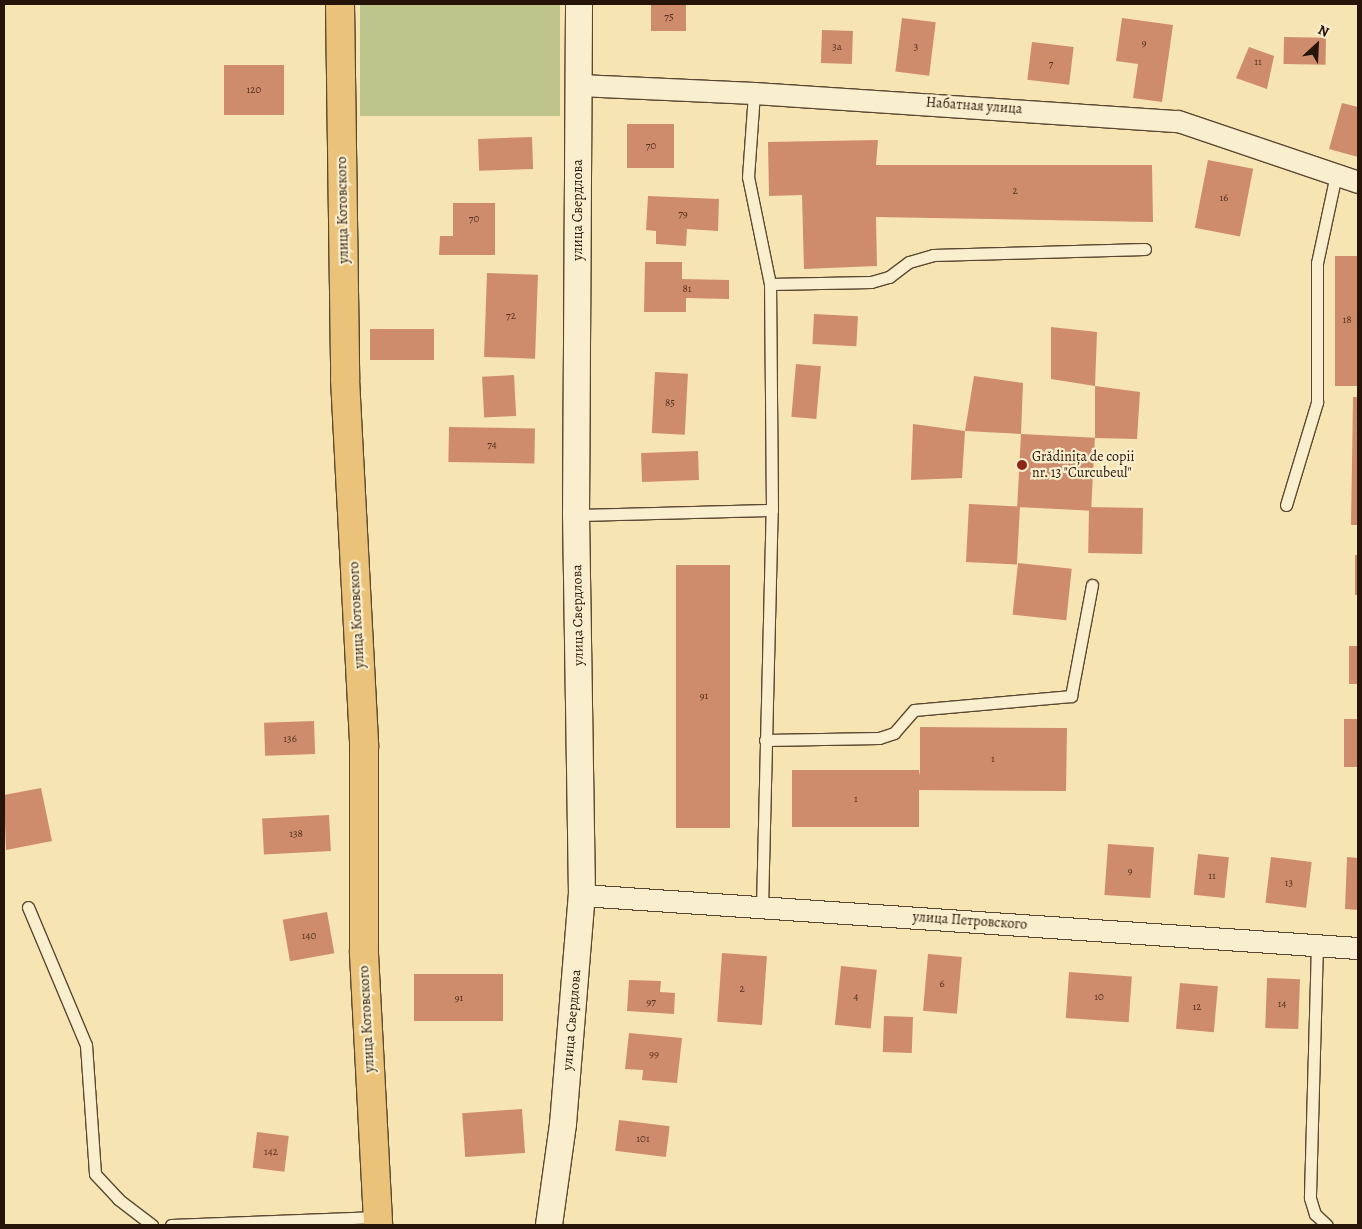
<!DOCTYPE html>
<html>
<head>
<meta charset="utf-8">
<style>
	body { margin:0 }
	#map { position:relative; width:1362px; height:1229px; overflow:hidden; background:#f6e5b2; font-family:Alegreya,serif }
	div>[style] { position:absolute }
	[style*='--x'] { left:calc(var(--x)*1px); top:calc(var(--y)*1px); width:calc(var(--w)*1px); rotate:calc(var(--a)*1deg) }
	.green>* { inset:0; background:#bdc48c; transform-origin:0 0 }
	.building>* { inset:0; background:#cf8c6c; transform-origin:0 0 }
	.roads { filter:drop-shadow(1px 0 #5b4832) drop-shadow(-1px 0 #5b4832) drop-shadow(0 1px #5b4832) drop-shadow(0 -1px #5b4832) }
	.service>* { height:11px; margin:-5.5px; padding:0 5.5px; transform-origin:5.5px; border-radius:5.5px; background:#f9eecd }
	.minor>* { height:21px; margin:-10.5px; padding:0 10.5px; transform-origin:10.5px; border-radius:10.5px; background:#f9eecd }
	.tertiary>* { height:26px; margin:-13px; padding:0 13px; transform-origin:13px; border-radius:13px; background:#f9eecd }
	.trunk>* { height:28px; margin:-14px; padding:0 14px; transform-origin:14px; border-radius:14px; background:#ebc279 }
	.dots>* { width:14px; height:14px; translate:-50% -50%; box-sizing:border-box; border:2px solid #f9eecd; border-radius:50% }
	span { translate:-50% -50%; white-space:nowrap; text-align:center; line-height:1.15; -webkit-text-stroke:4.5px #f9eecd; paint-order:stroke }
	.number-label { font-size:11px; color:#513221 }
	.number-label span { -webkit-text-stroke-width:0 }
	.street-label { font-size:14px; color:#271408 }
	.poi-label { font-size:14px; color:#271408 }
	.left { translate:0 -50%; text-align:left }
	.frame { position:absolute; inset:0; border:5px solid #271408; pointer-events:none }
	.north { position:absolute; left:1292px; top:20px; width:50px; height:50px; -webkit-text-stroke:4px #f9eecd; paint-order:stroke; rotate:25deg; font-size:14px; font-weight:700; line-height:20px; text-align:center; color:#271408 }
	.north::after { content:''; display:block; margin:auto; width:18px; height:22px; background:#271408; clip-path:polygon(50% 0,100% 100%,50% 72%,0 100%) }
</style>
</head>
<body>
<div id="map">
	<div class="green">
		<i style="left:360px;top:4px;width:200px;height:112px"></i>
	</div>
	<div class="building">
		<i style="left:651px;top:4px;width:35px;height:27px"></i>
		<i style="left:902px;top:18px;width:34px;height:54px;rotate:7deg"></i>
		<i style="clip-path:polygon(1122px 18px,1173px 25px,1162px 102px,1133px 98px,1138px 64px,1116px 61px)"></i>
		<i style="left:822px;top:30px;width:31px;height:33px;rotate:2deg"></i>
		<i style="left:1284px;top:37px;width:42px;height:27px;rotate:1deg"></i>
		<i style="left:1032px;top:42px;width:42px;height:38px;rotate:7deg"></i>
		<i style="clip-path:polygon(1249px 47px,1274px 56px,1267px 89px,1236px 78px)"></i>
		<i style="left:224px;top:65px;width:60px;height:50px"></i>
		<i style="clip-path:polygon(1342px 103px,1358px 107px,1358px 157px,1329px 149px)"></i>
		<i style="left:627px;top:124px;width:47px;height:44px"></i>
		<i style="left:532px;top:137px;width:32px;height:54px;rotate:88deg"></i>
		<i style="clip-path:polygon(878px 140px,876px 165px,1152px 165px,1153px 222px,876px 217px,877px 266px,804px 269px,802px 195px,769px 196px,768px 142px)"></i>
		<i style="left:1208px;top:160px;width:46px;height:69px;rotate:11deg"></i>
		<i style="clip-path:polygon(648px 196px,719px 199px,718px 231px,687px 229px,686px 246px,656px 244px,656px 231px,646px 230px)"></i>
		<i style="clip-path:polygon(453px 203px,495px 203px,495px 255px,439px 255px,440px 236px,453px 236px)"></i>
		<i style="left:1358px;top:256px;width:130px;height:23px;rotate:90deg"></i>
		<i style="clip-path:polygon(645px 262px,682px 262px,682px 279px,729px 280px,729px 299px,686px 298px,686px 312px,644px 312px)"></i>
		<i style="left:487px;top:273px;width:51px;height:84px;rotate:2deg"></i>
		<i style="left:814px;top:314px;width:44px;height:30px;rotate:3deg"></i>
		<i style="clip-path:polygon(1051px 327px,1097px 332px,1095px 386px,1051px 379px)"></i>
		<i style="left:434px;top:329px;width:31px;height:64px;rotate:90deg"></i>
		<i style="left:796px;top:364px;width:25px;height:53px;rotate:5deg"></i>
		<i style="left:655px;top:372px;width:33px;height:61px;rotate:3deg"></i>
		<i style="left:514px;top:375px;width:41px;height:32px;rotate:87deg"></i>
		<i style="clip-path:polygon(974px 376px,1023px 383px,1021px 434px,965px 431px)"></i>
		<i style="clip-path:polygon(1095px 386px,1140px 392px,1137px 439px,1095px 438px)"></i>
		<i style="clip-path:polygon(1353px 397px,1358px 397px,1358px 525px,1351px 525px)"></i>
		<i style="clip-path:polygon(913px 424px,965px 431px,962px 478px,911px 480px)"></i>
		<i style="left:449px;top:427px;width:86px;height:35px;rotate:1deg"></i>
		<i style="left:1021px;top:434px;width:74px;height:73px;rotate:3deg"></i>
		<i style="left:698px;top:451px;width:29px;height:57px;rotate:88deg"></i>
		<i style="left:969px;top:504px;width:51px;height:58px;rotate:3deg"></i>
		<i style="left:1143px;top:508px;width:46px;height:54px;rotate:91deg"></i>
		<i style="left:1355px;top:555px;width:3px;height:40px"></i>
		<i style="left:1018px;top:563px;width:54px;height:52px;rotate:6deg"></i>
		<i style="left:676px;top:565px;width:54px;height:263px"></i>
		<i style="left:1349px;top:646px;width:9px;height:38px"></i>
		<i style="left:1344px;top:719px;width:14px;height:48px"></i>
		<i style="left:314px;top:721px;width:33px;height:50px;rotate:88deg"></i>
		<i style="clip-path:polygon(920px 727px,1067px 728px,1066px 791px,919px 790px,919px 827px,792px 827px,792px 770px,919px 770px,920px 776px)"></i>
		<i style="clip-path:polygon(41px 788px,52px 841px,6px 850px,4px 795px)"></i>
		<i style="left:329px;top:815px;width:36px;height:67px;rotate:87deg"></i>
		<i style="left:1108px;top:844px;width:46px;height:51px;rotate:4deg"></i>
		<i style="left:1198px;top:854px;width:31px;height:41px;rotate:6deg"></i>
		<i style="left:1271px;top:857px;width:41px;height:46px;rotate:7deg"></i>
		<i style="clip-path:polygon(1347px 857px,1358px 858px,1358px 910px,1345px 909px)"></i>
		<i style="left:327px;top:912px;width:42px;height:45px;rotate:80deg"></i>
		<i style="left:722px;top:953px;width:45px;height:69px;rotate:4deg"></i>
		<i style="left:928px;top:954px;width:34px;height:57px;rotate:5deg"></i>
		<i style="left:841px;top:966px;width:36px;height:59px;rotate:6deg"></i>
		<i style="left:1069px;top:972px;width:63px;height:46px;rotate:4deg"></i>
		<i style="left:503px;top:974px;width:47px;height:89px;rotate:90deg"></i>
		<i style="left:1267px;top:978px;width:33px;height:50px;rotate:2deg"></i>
		<i style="clip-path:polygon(629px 980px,661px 981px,660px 992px,675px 993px,674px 1014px,627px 1011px)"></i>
		<i style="left:1180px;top:983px;width:38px;height:46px;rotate:5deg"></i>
		<i style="left:884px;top:1016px;width:29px;height:36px;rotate:2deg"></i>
		<i style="clip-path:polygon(629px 1033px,682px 1038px,677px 1083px,642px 1080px,643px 1070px,625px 1069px)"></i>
		<i style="left:522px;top:1109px;width:44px;height:60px;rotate:86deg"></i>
		<i style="left:619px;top:1120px;width:51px;height:31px;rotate:7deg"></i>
		<i style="left:257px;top:1132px;width:32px;height:36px;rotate:7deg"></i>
	</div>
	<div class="roads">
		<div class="service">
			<i style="--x:770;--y:284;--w:101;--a:-1.1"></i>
			<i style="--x:871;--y:282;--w:19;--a:-16"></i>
			<i style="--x:889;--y:277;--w:25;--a:-37"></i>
			<i style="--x:909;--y:262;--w:25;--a:-16"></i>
			<i style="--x:933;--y:255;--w:212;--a:-1.6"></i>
			<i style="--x:1286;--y:505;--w:108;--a:-73.2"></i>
			<i style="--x:1317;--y:402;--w:139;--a:-90"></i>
			<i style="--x:1317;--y:263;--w:91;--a:-77.9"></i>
			<i style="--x:576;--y:515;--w:196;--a:-1.5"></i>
			<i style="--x:772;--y:510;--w:226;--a:-90.5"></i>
			<i style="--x:770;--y:284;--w:109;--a:-101.6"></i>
			<i style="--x:748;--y:177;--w:84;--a:-85.9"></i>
			<i style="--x:765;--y:740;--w:114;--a:-1"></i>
			<i style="--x:879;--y:738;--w:16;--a:-18"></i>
			<i style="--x:894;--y:733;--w:30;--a:-49"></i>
			<i style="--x:914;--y:710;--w:158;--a:-5.1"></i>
			<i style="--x:1071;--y:696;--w:113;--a:-79.3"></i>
			<i style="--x:28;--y:907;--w:150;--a:67.2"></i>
			<i style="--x:86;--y:1045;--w:129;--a:86"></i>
			<i style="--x:95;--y:1174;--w:34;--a:47"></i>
			<i style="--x:118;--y:1199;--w:43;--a:37.4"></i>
			<i style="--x:762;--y:907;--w:397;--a:-88.6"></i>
			<i style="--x:1317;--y:944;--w:254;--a:91.6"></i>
			<i style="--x:1310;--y:1198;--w:17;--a:73"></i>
			<i style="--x:1315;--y:1214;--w:16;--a:43"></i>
			<i style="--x:171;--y:1225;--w:207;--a:-2.2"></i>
		</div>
		<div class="minor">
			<i style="--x:579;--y:85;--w:175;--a:2.6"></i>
			<i style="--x:754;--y:93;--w:425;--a:3.8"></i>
			<i style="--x:1178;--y:121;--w:190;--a:18.7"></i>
			<i style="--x:582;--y:895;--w:778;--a:3.91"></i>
		</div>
		<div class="tertiary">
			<i style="--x:549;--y:1225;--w:102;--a:-82.1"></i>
			<i style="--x:563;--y:1124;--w:230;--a:-85.3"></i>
			<i style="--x:582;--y:895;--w:380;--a:-90.9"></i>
			<i style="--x:576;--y:515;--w:511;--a:-89.66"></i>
		</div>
		<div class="trunk">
			<i style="--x:340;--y:4;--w:375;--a:89.2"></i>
			<i style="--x:345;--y:379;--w:368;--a:87"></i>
			<i style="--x:364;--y:747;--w:207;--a:90"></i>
			<i style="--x:364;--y:954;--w:271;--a:87"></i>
		</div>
	</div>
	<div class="dots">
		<i style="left:1022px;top:465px;background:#8f2418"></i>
	</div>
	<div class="number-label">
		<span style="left:669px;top:17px">75</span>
		<span style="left:1144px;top:43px">9</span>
		<span style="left:837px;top:47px">3а</span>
		<span style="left:916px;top:47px">3</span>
		<span style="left:1258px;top:62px">11</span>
		<span style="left:1051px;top:64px">7</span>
		<span style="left:254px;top:90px">120</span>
		<span style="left:651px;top:146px">70</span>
		<span style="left:1015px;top:191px">2</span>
		<span style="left:1224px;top:198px">16</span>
		<span style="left:683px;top:214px">79</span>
		<span style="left:474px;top:219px">70</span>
		<span style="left:687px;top:289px">81</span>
		<span style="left:511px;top:316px">72</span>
		<span style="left:1347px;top:320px">18</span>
		<span style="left:670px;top:403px">85</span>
		<span style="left:492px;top:445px">74</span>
		<span style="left:704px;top:696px">91</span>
		<span style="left:290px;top:739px">136</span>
		<span style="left:993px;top:759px">1</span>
		<span style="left:856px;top:799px">1</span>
		<span style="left:296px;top:834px">138</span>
		<span style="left:1130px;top:871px">9</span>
		<span style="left:1212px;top:876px">11</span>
		<span style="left:1289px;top:883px">13</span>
		<span style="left:309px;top:936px">140</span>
		<span style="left:942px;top:984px">6</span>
		<span style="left:742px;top:989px">2</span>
		<span style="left:856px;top:997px">4</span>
		<span style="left:1099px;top:997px">10</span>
		<span style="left:459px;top:998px">91</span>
		<span style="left:651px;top:1002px">97</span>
		<span style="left:1282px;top:1004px">14</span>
		<span style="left:1197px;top:1007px">12</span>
		<span style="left:654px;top:1054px">99</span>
		<span style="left:643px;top:1139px">101</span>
		<span style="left:271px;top:1152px">142</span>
	</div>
	<div class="street-label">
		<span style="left:974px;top:106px;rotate:4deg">Набатная улица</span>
		<span style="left:343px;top:210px;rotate:-91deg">улица Котовского</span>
		<span style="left:578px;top:210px;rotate:-90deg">улица Свердлова</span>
		<span style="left:357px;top:615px;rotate:-93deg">улица Котовского</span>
		<span style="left:578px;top:615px;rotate:-91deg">улица Свердлова</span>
		<span style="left:970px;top:921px;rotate:4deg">улица Петровского</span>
		<span style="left:367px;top:1019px;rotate:-93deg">улица Котовского</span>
		<span style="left:572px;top:1020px;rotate:-85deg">улица Свердлова</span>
	</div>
	<div class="poi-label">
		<span class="left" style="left:1032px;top:465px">Grădinița de copii<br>nr. 13 "Curcubeul"</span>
	</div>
	<div class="frame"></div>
	<div class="north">N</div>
</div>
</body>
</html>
